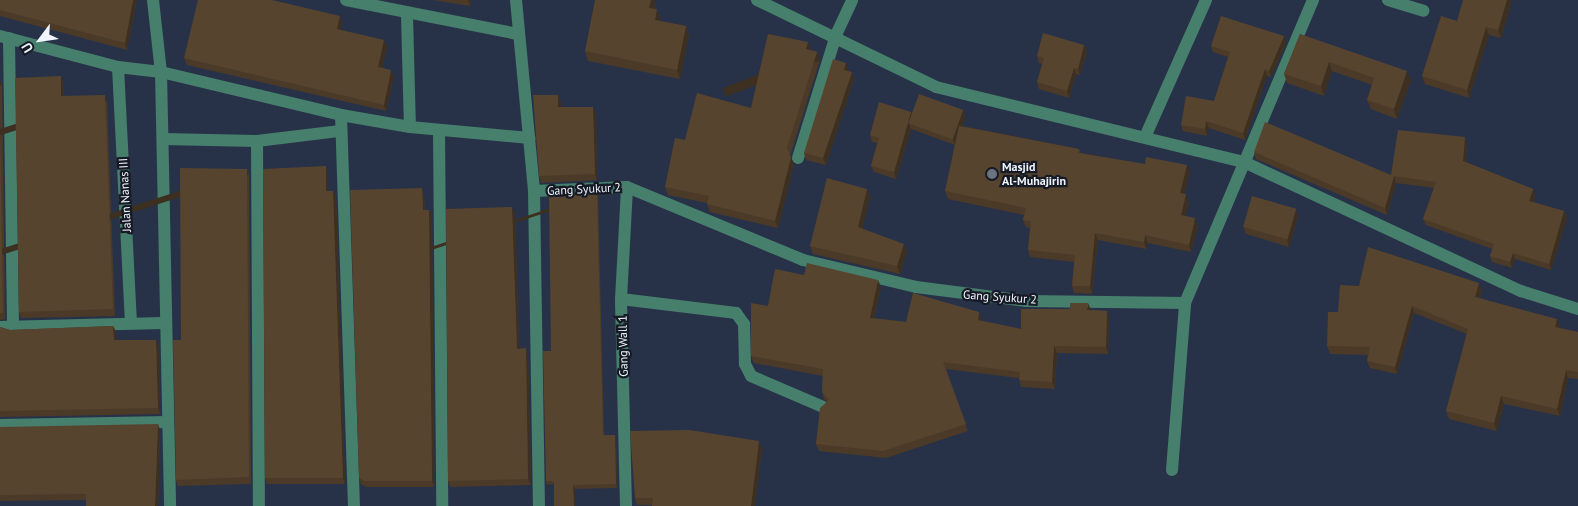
<!DOCTYPE html>
<html>
<head>
<meta charset="utf-8">
<style>
	body { margin:0 }
	#map { position:relative; width:1578px; height:506px; overflow:hidden; background:#273249; font-family:"PT Sans",sans-serif }
	div>[style] { position:absolute }
	[style*='--x'] { left:calc(var(--x)*1px); top:calc(var(--y)*1px); width:calc(var(--w)*1px); rotate:calc(var(--a)*1deg) }
	.minor>* { height:12px; margin:-6px; padding:0 6px; transform-origin:6px; border-radius:6px; background:#477f6d }
	.wall>* { inset:0; background:#4b3a28 }
	.shaded-wall>* { inset:0; background:#3d3020; transform-origin:0 0 }
	.building>* { inset:0; background:#57442e; transform-origin:0 0 }
	.dots>* { width:14px; height:14px; translate:-50% -50%; box-sizing:border-box; border:2px solid #151a25; border-radius:50% }
	span { translate:-50% -50%; white-space:nowrap; text-align:center; line-height:1.15; -webkit-text-stroke:4.5px #151a25; paint-order:stroke }
	.poi-label { font-size:12px; color:#eff4fd; font-weight:700 }
	.left { translate:0 -50%; text-align:left }
	.street-label { font-size:12px; color:#eff4fd }
	.north { position:absolute; left:15px; top:15px; width:50px; height:50px; -webkit-text-stroke:4px #151a25; paint-order:stroke; rotate:239deg; font-size:14px; font-weight:700; line-height:20px; text-align:center; color:#eff4fd }
	.north::after { content:''; display:block; margin:auto; width:18px; height:22px; background:#eff4fd; clip-path:polygon(50% 0,100% 100%,50% 72%,0 100%) }
</style>
</head>
<body>
<div id="map">
	<div class="minor">
		<i style="--x:153;--y:0;--w:72;--a:83.7"></i>
		<i style="--x:161;--y:72;--w:434;--a:88.8"></i>
		<i style="--x:346;--y:0;--w:175;--a:11.2"></i>
		<i style="--x:516;--y:0;--w:192;--a:84.6"></i>
		<i style="--x:534;--y:191;--w:315;--a:89.1"></i>
		<i style="--x:757;--y:0;--w:199;--a:25.9"></i>
		<i style="--x:936;--y:87;--w:317;--a:13.7"></i>
		<i style="--x:1244;--y:162;--w:306;--a:25"></i>
		<i style="--x:1521;--y:291;--w:60;--a:17.5"></i>
		<i style="--x:1388;--y:0;--w:37;--a:17"></i>
		<i style="--x:407;--y:15;--w:112;--a:88.5"></i>
		<i style="--x:0;--y:36;--w:122;--a:14.7"></i>
		<i style="--x:118;--y:67;--w:43;--a:6.6"></i>
		<i style="--x:161;--y:72;--w:185;--a:13.4"></i>
		<i style="--x:341;--y:115;--w:70;--a:9.9"></i>
		<i style="--x:410;--y:127;--w:120;--a:5.3"></i>
		<i style="--x:9;--y:38;--w:290;--a:89.2"></i>
		<i style="--x:118;--y:67;--w:255;--a:87.1"></i>
		<i style="--x:341;--y:115;--w:391;--a:88.1"></i>
		<i style="--x:439;--y:130;--w:376;--a:89.5"></i>
		<i style="--x:1145;--y:137;--w:150;--a:-66"></i>
		<i style="--x:163;--y:139;--w:94;--a:1.2"></i>
		<i style="--x:257;--y:141;--w:84;--a:-6.9"></i>
		<i style="--x:257;--y:141;--w:365;--a:89.7"></i>
		<i style="--x:798;--y:158;--w:129;--a:-72.8"></i>
		<i style="--x:836;--y:35;--w:38;--a:-65"></i>
		<i style="--x:534;--y:191;--w:93;--a:-2.5"></i>
		<i style="--x:627;--y:187;--w:191;--a:22.5"></i>
		<i style="--x:803;--y:260;--w:116;--a:13.4"></i>
		<i style="--x:916;--y:287;--w:111;--a:7.3"></i>
		<i style="--x:1026;--y:301;--w:159;--a:0.7"></i>
		<i style="--x:1185;--y:303;--w:329;--a:-67.1"></i>
		<i style="--x:621;--y:299;--w:116;--a:6.9"></i>
		<i style="--x:736;--y:313;--w:14;--a:54"></i>
		<i style="--x:744;--y:324;--w:40;--a:88.6"></i>
		<i style="--x:745;--y:364;--w:13;--a:63"></i>
		<i style="--x:751;--y:376;--w:78;--a:23.3"></i>
		<i style="--x:0;--y:327;--w:163;--a:-1.4"></i>
		<i style="--x:0;--y:425;--w:168;--a:-1"></i>
		<i style="--x:1172;--y:470;--w:168;--a:-85.5"></i>
		<i style="--x:626;--y:506;--w:207;--a:-91.4"></i>
		<i style="--x:621;--y:299;--w:112;--a:-86.9"></i>
	</div>
	<div class="wall">
		<i style="clip-path:polygon(0 0,137px 0,127px 50px,0 16px)"></i>
		<i style="clip-path:polygon(433px 0,471px 0,470px 6px)"></i>
		<i style="clip-path:polygon(1512px 0,1501px 38px,1489px 35px,1469px 98px,1425px 84px,1422px 76px,1457px 21px)"></i>
		<i style="clip-path:polygon(655px 3px,654px 9px,660px 19px,660px 21px,686px 26px,689px 35px,680px 79px,588px 61px,585px 51px)"></i>
		<i style="clip-path:polygon(342px 22px,340px 30px,387px 47px,382px 68px,394px 77px,386px 111px,187px 65px,184px 58px)"></i>
		<i style="clip-path:polygon(1300px 34px,1411px 80px,1397px 119px,1371px 109px,1367px 100px,1372px 85px,1332px 71px,1324px 96px,1287px 83px,1284px 74px)"></i>
		<i style="clip-path:polygon(1284px 36px,1286px 43px,1271px 77px,1267px 76px,1245px 140px,1209px 128px,1207px 136px,1183px 131px,1181px 125px,1214px 101px,1228px 57px,1213px 52px,1211px 46px)"></i>
		<i style="clip-path:polygon(1084px 45px,1087px 52px,1080px 75px,1076px 74px,1069px 98px,1039px 89px,1037px 82px,1042px 64px,1039px 63px,1037px 56px)"></i>
		<i style="clip-path:polygon(811px 50px,817px 52px,820px 60px,790px 156px,794px 165px,778px 228px,710px 212px,707px 204px,707px 203px,668px 195px,665px 187px,685px 140px,751px 108px)"></i>
		<i style="clip-path:polygon(849px 70px,848px 71px,854px 79px,826px 165px,806px 160px,804px 153px)"></i>
		<i style="clip-path:polygon(0 81px,2px 85px,5px 319px,0 320px)"></i>
		<i style="clip-path:polygon(63px 83px,64px 96px,107px 101px,115px 316px,21px 318px,19px 312px)"></i>
		<i style="clip-path:polygon(558px 95px,561px 102px,561px 107px,596px 113px,597px 180px,541px 183px,539px 176px)"></i>
		<i style="clip-path:polygon(963px 110px,965px 117px,962px 126px,1079px 149px,1081px 153px,1190px 172px,1184px 194px,1189px 202px,1185px 216px,1198px 226px,1191px 252px,1148px 243px,1146px 249px,1098px 240px,1092px 294px,1074px 293px,1072px 286px,1074px 262px,1030px 257px,1028px 250px,1030px 228px,1026px 227px,1023px 220px,1024px 215px,948px 199px,945px 191px,955px 145px,911px 129px,896px 179px,874px 172px,871px 166px,877px 143px,872px 142px,870px 135px,911px 112px,912px 113px)"></i>
		<i style="clip-path:polygon(1467px 143px,1466px 162px,1533px 189px,1535px 196px,1533px 202px,1564px 211px,1567px 218px,1551px 270px,1515px 259px,1512px 268px,1492px 262px,1490px 256px,1492px 249px,1426px 225px,1423px 219px,1434px 188px,1396px 183px,1387px 215px,1256px 159px,1254px 152px,1391px 175px)"></i>
		<i style="clip-path:polygon(326px 166px,328px 172px,328px 191px,333px 191px,336px 196px,345px 484px,267px 484px,265px 478px)"></i>
		<i style="clip-path:polygon(247px 169px,249px 175px,251px 484px,178px 486px,176px 480px,181px 340px)"></i>
		<i style="clip-path:polygon(422px 188px,424px 194px,425px 210px,429px 210px,432px 216px,434px 487px,366px 487px,361px 484px,359px 477px)"></i>
		<i style="clip-path:polygon(867px 189px,870px 197px,862px 229px,907px 252px,900px 274px,813px 254px,810px 246px)"></i>
		<i style="clip-path:polygon(597px 193px,598px 196px,604px 435px,615px 435px,616px 438px,617px 488px,575px 489px,575px 506px,554px 506px,554px 484px,547px 485px,546px 481px,551px 351px)"></i>
		<i style="clip-path:polygon(515px 213px,519px 349px,528px 355px,531px 485px,450px 487px,448px 481px)"></i>
		<i style="clip-path:polygon(1298px 216px,1289px 247px,1246px 234px,1243px 227px)"></i>
		<i style="clip-path:polygon(804px 275px,881px 287px,874px 318px,906px 322px,979px 312px,981px 319px,981px 321px,1021px 329px,1091px 310px,1107px 311px,1109px 318px,1108px 354px,1057px 353px,1055px 389px,1021px 387px,1019px 378px,946px 369px,968px 431px,886px 458px,819px 451px,816px 444px,827px 402px,824px 399px,822px 392px,823px 376px,754px 363px,751px 356px)"></i>
		<i style="clip-path:polygon(1359px 286px,1482px 290px,1480px 298px,1560px 326px,1559px 328px,1578px 332px,1578px 379px,1568px 378px,1560px 416px,1504px 404px,1497px 431px,1449px 419px,1446px 411px,1467px 334px,1414px 313px,1397px 374px,1370px 368px,1367px 361px,1368px 355px,1330px 354px,1327px 346px,1338px 312px)"></i>
		<i style="clip-path:polygon(113px 326px,116px 332px,116px 340px,159px 346px,160px 414px,0 417px,0 327px,10px 330px)"></i>
		<i style="clip-path:polygon(0 427px,160px 430px,158px 506px,86px 506px,86px 500px,0 501px)"></i>
		<i style="clip-path:polygon(762px 448px,755px 506px,652px 506px,652px 505px,637px 505px,635px 498px)"></i>
	</div>
	<div class="shaded-wall">
		<i style="clip-path:polygon(133px 0,137px 0,127px 50px,125px 43px)"></i>
		<i style="clip-path:polygon(468px 0,471px 0,470px 6px)"></i>
		<i style="clip-path:polygon(651px 0,654px 0,655px 3px,652px 17px,649px 8px)"></i>
		<i style="clip-path:polygon(1507px 0,1512px 0,1501px 38px,1498px 30px)"></i>
		<i style="clip-path:polygon(657px 9px,660px 19px,658px 29px,655px 20px)"></i>
		<i style="clip-path:polygon(340px 16px,342px 22px,339px 36px,337px 29px)"></i>
		<i style="clip-path:polygon(686px 26px,689px 35px,680px 79px,677px 70px)"></i>
		<i style="clip-path:polygon(1486px 27px,1489px 35px,1469px 98px,1467px 90px)"></i>
		<i style="clip-path:polygon(1284px 36px,1286px 43px,1271px 77px,1269px 71px)"></i>
		<i style="clip-path:polygon(384px 40px,387px 47px,381px 74px,378px 67px)"></i>
		<i style="clip-path:polygon(808px 42px,811px 50px,806px 49px)"></i>
		<i style="clip-path:polygon(1084px 45px,1087px 52px,1080px 75px,1078px 69px)"></i>
		<i style="left:817px;top:52px;width:9px;height:101px;rotate:69deg"></i>
		<i style="clip-path:polygon(1329px 62px,1332px 71px,1324px 96px,1321px 86px)"></i>
		<i style="clip-path:polygon(846px 63px,849px 70px,847px 76px,844px 70px)"></i>
		<i style="clip-path:polygon(1074px 68px,1076px 74px,1069px 98px,1067px 91px)"></i>
		<i style="clip-path:polygon(1265px 69px,1267px 76px,1245px 140px,1243px 133px)"></i>
		<i style="clip-path:polygon(391px 70px,394px 77px,386px 111px,384px 105px)"></i>
		<i style="clip-path:polygon(1407px 71px,1411px 80px,1397px 119px,1394px 109px)"></i>
		<i style="clip-path:polygon(852px 72px,854px 79px,826px 165px,823px 158px)"></i>
		<i style="clip-path:polygon(61px 76px,63px 83px,64px 103px,61px 96px)"></i>
		<i style="left:0;top:81px;width:4px;height:232px;rotate:63deg"></i>
		<i style="left:105px;top:95px;width:6px;height:214px;rotate:72deg"></i>
		<i style="clip-path:polygon(558px 95px,561px 102px,561px 114px,558px 107px)"></i>
		<i style="clip-path:polygon(593px 107px,596px 113px,597px 180px,595px 174px)"></i>
		<i style="clip-path:polygon(963px 110px,965px 117px,955px 145px,953px 139px)"></i>
		<i style="clip-path:polygon(911px 112px,914px 119px,909px 123px,911px 129px,896px 179px,894px 172px)"></i>
		<i style="clip-path:polygon(1206px 121px,1209px 128px,1207px 136px,1205px 129px)"></i>
		<i style="clip-path:polygon(1465px 137px,1467px 143px,1465px 168px,1463px 161px)"></i>
		<i style="clip-path:polygon(791px 157px,794px 165px,778px 228px,775px 221px)"></i>
		<i style="clip-path:polygon(1187px 165px,1190px 172px,1183px 200px,1180px 193px)"></i>
		<i style="clip-path:polygon(326px 166px,328px 172px,328px 197px,326px 191px)"></i>
		<i style="left:247px;top:169px;width:6px;height:308px;rotate:72deg"></i>
		<i style="clip-path:polygon(1394px 176px,1396px 183px,1387px 215px,1385px 208px)"></i>
		<i style="clip-path:polygon(422px 188px,424px 194px,425px 217px,423px 210px)"></i>
		<i style="clip-path:polygon(867px 189px,870px 197px,861px 235px,858px 227px)"></i>
		<i style="clip-path:polygon(1533px 189px,1535px 196px,1532px 207px,1529px 201px)"></i>
		<i style="clip-path:polygon(333px 191px,336px 196px,345px 484px,343px 478px)"></i>
		<i style="left:597px;top:193px;width:3px;height:242px;rotate:72deg"></i>
		<i style="clip-path:polygon(1186px 194px,1189px 202px,1184px 222px,1181px 215px)"></i>
		<i style="clip-path:polygon(512px 207px,515px 213px,519px 355px,517px 349px)"></i>
		<i style="clip-path:polygon(1296px 209px,1298px 216px,1289px 247px,1287px 240px)"></i>
		<i style="clip-path:polygon(429px 210px,432px 216px,434px 487px,432px 481px)"></i>
		<i style="clip-path:polygon(1564px 211px,1567px 218px,1551px 270px,1549px 264px)"></i>
		<i style="clip-path:polygon(1195px 218px,1198px 226px,1191px 252px,1189px 245px)"></i>
		<i style="clip-path:polygon(1095px 233px,1098px 240px,1092px 294px,1090px 286px)"></i>
		<i style="clip-path:polygon(1145px 235px,1148px 243px,1146px 249px,1144px 242px)"></i>
		<i style="clip-path:polygon(904px 244px,907px 252px,900px 274px,897px 266px)"></i>
		<i style="clip-path:polygon(1513px 253px,1515px 259px,1512px 268px,1510px 262px)"></i>
		<i style="clip-path:polygon(878px 280px,881px 287px,872px 325px,870px 318px)"></i>
		<i style="clip-path:polygon(1479px 283px,1482px 290px,1478px 304px,1475px 297px)"></i>
		<i style="clip-path:polygon(1088px 303px,1091px 310px,1087px 310px)"></i>
		<i style="clip-path:polygon(1412px 306px,1414px 313px,1397px 374px,1395px 367px)"></i>
		<i style="clip-path:polygon(1107px 311px,1109px 318px,1108px 354px,1106px 347px)"></i>
		<i style="clip-path:polygon(979px 312px,981px 319px,980px 327px,978px 320px)"></i>
		<i style="clip-path:polygon(1557px 319px,1560px 326px,1558px 335px,1555px 327px)"></i>
		<i style="clip-path:polygon(113px 326px,116px 332px,116px 347px,114px 340px)"></i>
		<i style="clip-path:polygon(156px 340px,159px 346px,160px 414px,158px 408px)"></i>
		<i style="clip-path:polygon(1054px 346px,1057px 353px,1055px 389px,1052px 382px)"></i>
		<i style="clip-path:polygon(526px 348px,528px 355px,531px 485px,528px 479px)"></i>
		<i style="clip-path:polygon(1566px 370px,1568px 378px,1560px 416px,1557px 409px)"></i>
		<i style="clip-path:polygon(1501px 396px,1504px 404px,1497px 431px,1494px 423px)"></i>
		<i style="clip-path:polygon(158px 424px,160px 430px,158px 506px,155px 506px)"></i>
		<i style="clip-path:polygon(615px 435px,616px 438px,617px 488px,616px 484px)"></i>
		<i style="clip-path:polygon(759px 441px,762px 448px,755px 506px,751px 506px)"></i>
		<i style="clip-path:polygon(573px 485px,575px 489px,575px 506px,574px 506px)"></i>
	</div>
	<div class="building">
		<i style="clip-path:polygon(0 0,133px 0,125px 43px,0 10px)"></i>
		<i style="clip-path:polygon(198px 0,272px 0,340px 16px,337px 29px,384px 40px,378px 67px,391px 70px,384px 105px,184px 58px)"></i>
		<i style="clip-path:polygon(595px 0,651px 0,649px 8px,657px 9px,655px 20px,686px 26px,677px 70px,585px 51px)"></i>
		<i style="clip-path:polygon(1463px 0,1507px 0,1498px 30px,1486px 27px,1467px 90px,1422px 76px,1441px 16px,1457px 21px)"></i>
		<i style="clip-path:polygon(1221px 16px,1284px 36px,1269px 71px,1265px 69px,1243px 133px,1206px 121px,1205px 129px,1181px 125px,1186px 96px,1214px 101px,1230px 52px,1211px 46px)"></i>
		<i style="clip-path:polygon(1043px 33px,1084px 45px,1078px 69px,1074px 68px,1067px 91px,1037px 82px,1044px 58px,1037px 56px)"></i>
		<i style="clip-path:polygon(768px 34px,808px 42px,806px 49px,817px 52px,787px 148px,791px 157px,775px 221px,707px 204px,709px 196px,665px 187px,675px 138px,685px 140px,697px 93px,751px 108px)"></i>
		<i style="clip-path:polygon(1300px 34px,1407px 71px,1394px 109px,1367px 100px,1374px 78px,1329px 62px,1321px 86px,1284px 74px)"></i>
		<i style="clip-path:polygon(833px 59px,846px 63px,844px 70px,852px 72px,823px 158px,804px 153px)"></i>
		<i style="clip-path:polygon(61px 76px,61px 96px,105px 95px,113px 309px,19px 312px,15px 78px)"></i>
		<i style="left:919px;top:94px;width:47px;height:31px;rotate:20deg"></i>
		<i style="clip-path:polygon(533px 95px,558px 95px,558px 107px,593px 107px,595px 174px,539px 176px)"></i>
		<i style="clip-path:polygon(879px 102px,911px 112px,894px 172px,871px 166px,879px 138px,870px 135px)"></i>
		<i style="clip-path:polygon(1265px 122px,1391px 175px,1398px 130px,1465px 137px,1463px 161px,1533px 189px,1529px 201px,1564px 211px,1549px 264px,1513px 253px,1510px 262px,1490px 256px,1494px 244px,1423px 219px,1436px 182px,1394px 176px,1385px 208px,1254px 152px)"></i>
		<i style="clip-path:polygon(959px 126px,1079px 149px,1078px 153px,1145px 164px,1146px 157px,1187px 165px,1180px 193px,1186px 194px,1181px 215px,1195px 218px,1189px 245px,1145px 235px,1144px 242px,1095px 233px,1090px 286px,1072px 286px,1075px 255px,1028px 250px,1031px 221px,1023px 220px,1026px 208px,945px 191px)"></i>
		<i style="clip-path:polygon(0 130px,3px 313px,0 313px)"></i>
		<i style="clip-path:polygon(326px 166px,326px 191px,333px 191px,343px 478px,265px 478px,263px 169px)"></i>
		<i style="clip-path:polygon(180px 168px,247px 169px,249px 477px,176px 480px,173px 340px,181px 340px)"></i>
		<i style="clip-path:polygon(827px 178px,867px 189px,858px 227px,904px 244px,897px 266px,810px 246px)"></i>
		<i style="clip-path:polygon(422px 188px,423px 210px,429px 210px,432px 481px,364px 481px,359px 477px,350px 190px)"></i>
		<i style="clip-path:polygon(597px 193px,603px 435px,615px 435px,616px 484px,573px 485px,574px 506px,554px 506px,554px 481px,546px 481px,543px 351px,551px 351px,549px 195px)"></i>
		<i style="left:1252px;top:196px;width:46px;height:32px;rotate:16deg"></i>
		<i style="clip-path:polygon(512px 207px,517px 349px,526px 348px,528px 479px,448px 481px,446px 209px)"></i>
		<i style="clip-path:polygon(1368px 247px,1479px 283px,1475px 297px,1557px 319px,1555px 327px,1578px 332px,1578px 372px,1566px 370px,1557px 409px,1501px 396px,1494px 423px,1446px 411px,1468px 329px,1412px 306px,1395px 367px,1367px 361px,1370px 347px,1327px 346px,1328px 312px,1338px 312px,1340px 285px,1359px 286px)"></i>
		<i style="clip-path:polygon(807px 263px,878px 280px,870px 318px,906px 322px,913px 293px,979px 312px,978px 320px,1021px 329px,1021px 309px,1070px 309px,1070px 303px,1088px 303px,1087px 310px,1107px 311px,1106px 347px,1054px 346px,1052px 382px,1019px 380px,1020px 372px,943px 362px,966px 424px,883px 451px,816px 444px,820px 408px,829px 400px,822px 392px,823px 369px,751px 356px,751px 303px,768px 306px,775px 269px,804px 275px)"></i>
		<i style="clip-path:polygon(113px 326px,114px 340px,156px 340px,158px 408px,0 411px,0 327px,10px 330px)"></i>
		<i style="clip-path:polygon(158px 424px,155px 506px,86px 506px,86px 494px,0 495px,0 427px)"></i>
		<i style="clip-path:polygon(689px 430px,759px 441px,751px 506px,652px 506px,653px 498px,635px 498px,630px 431px)"></i>
	</div>
	<div class="dots">
		<i style="left:992px;top:174px;background:#6b7280"></i>
	</div>
	<div class="poi-label">
		<span class="left" style="left:1002px;top:174px">Masjid<br>Al-Muhajirin</span>
	</div>
	<div class="street-label">
		<span style="left:584px;top:189px;rotate:-3deg">Gang Syukur 2</span>
		<span style="left:125px;top:195px;rotate:-93deg">Jalan Nanas III</span>
		<span style="left:1000px;top:297px;rotate:4deg">Gang Syukur 2</span>
		<span style="left:623px;top:346px;rotate:-91deg">Gang Wall 1</span>
	</div>
	<div class="north">U</div>
</div>
</body>
</html>
